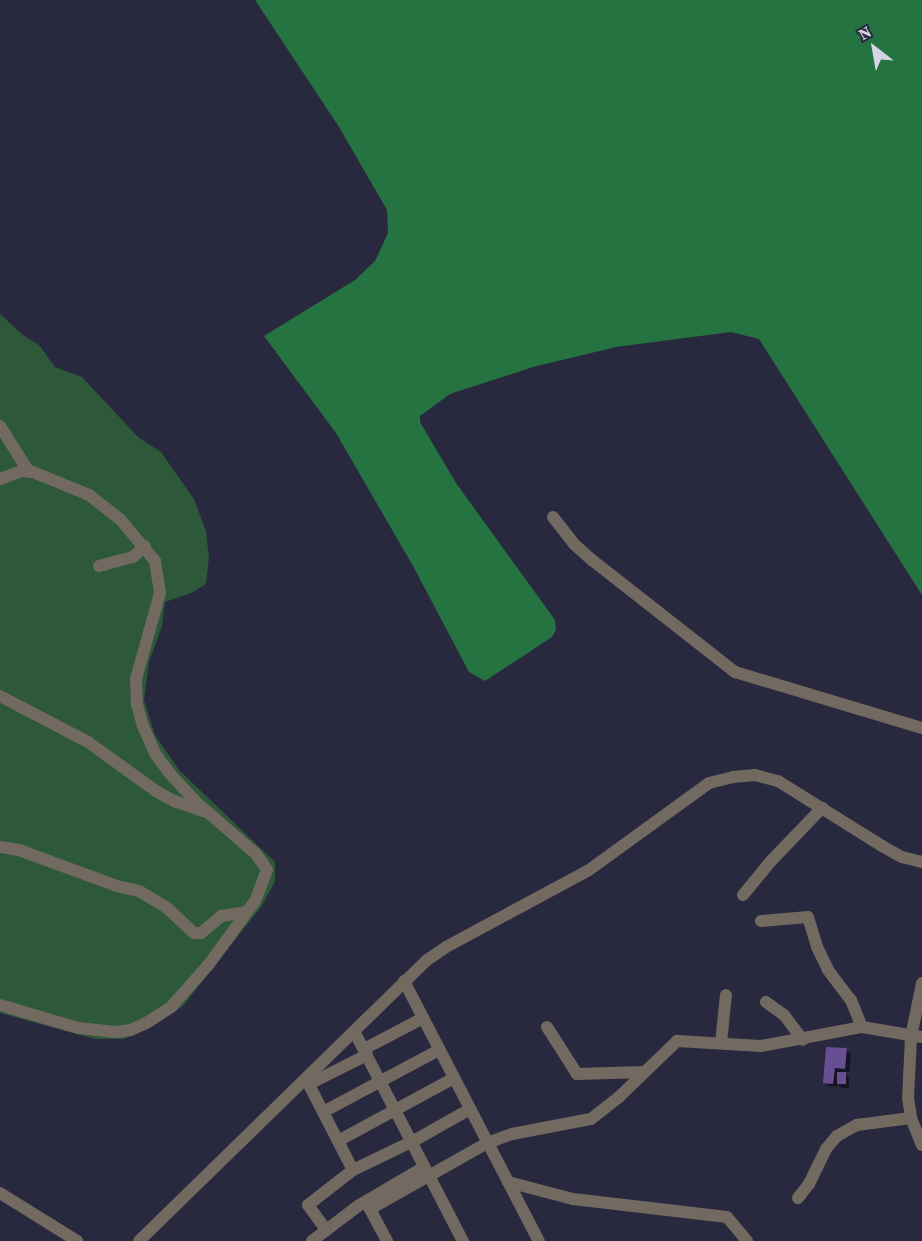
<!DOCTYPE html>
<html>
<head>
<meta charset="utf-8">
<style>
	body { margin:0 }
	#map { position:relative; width:922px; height:1241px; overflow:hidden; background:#28283e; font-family:"Source Serif 4",serif }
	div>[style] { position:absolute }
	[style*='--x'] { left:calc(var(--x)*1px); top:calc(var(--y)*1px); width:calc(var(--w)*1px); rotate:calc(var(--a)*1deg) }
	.green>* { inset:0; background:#2e583a }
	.forest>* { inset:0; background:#247340 }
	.shadow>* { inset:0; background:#0007 }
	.building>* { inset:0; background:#684f94; transform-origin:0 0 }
	.minor>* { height:12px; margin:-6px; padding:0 6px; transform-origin:6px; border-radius:6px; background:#726960 }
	span { translate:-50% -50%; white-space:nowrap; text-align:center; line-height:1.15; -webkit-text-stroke:4.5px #28283e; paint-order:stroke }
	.north { position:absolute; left:844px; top:18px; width:60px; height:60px; -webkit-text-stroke:4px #28283e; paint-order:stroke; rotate:329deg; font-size:16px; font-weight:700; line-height:24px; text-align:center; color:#d4d5e4 }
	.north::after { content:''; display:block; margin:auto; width:21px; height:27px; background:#d4d5e4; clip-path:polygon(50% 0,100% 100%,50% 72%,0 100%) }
</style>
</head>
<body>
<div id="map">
	<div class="green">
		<i style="clip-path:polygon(0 314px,23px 335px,39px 345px,55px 367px,82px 377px,138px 437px,161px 452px,194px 499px,206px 531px,209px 558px,206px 584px,191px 593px,165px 602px,162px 626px,149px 662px,144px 700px,155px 735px,179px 770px,275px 862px,275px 882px,261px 907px,183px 1006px,152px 1027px,124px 1039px,95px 1039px,0 1013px)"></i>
	</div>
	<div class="forest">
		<i style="clip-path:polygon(255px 0,922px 0,922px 595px,759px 339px,731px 332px,616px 347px,533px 367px,450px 394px,420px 416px,420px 422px,456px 483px,555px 620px,556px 630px,552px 637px,485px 681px,469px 672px,413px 566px,336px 433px,264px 336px,355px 280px,375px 261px,388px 233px,387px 210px,339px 127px)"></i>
	</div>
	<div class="shadow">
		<i style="clip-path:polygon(847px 1050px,851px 1054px,849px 1072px,843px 1072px,849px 1078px,849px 1088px,842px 1088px,837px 1083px,837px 1087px,829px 1086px,825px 1082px)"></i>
	</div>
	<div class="building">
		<i style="clip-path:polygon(826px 1047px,847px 1048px,845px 1069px,835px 1068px,833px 1084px,823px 1083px)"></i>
		<i style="left:837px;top:1072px;width:9px;height:12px"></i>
	</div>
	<div class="minor">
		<i style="--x:0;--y:426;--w:54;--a:57.8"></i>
		<i style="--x:0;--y:479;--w:23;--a:-20"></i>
		<i style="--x:22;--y:471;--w:11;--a:5"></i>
		<i style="--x:33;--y:472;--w:61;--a:22.3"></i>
		<i style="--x:89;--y:495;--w:39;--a:38"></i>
		<i style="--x:120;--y:519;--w:55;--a:50.2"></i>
		<i style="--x:155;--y:561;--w:32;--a:81"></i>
		<i style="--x:160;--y:593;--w:89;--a:105.6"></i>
		<i style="--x:136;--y:679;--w:25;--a:88"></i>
		<i style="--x:137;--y:704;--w:23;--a:75"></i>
		<i style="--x:143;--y:726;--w:32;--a:66"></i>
		<i style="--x:156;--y:755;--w:25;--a:53"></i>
		<i style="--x:171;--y:775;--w:37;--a:47"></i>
		<i style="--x:196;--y:802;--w:79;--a:40.9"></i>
		<i style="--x:256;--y:854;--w:19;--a:55"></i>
		<i style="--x:267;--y:870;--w:33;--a:111"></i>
		<i style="--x:255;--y:901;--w:78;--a:126.1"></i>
		<i style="--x:209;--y:964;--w:57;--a:131.5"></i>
		<i style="--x:171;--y:1007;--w:30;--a:147"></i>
		<i style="--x:146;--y:1023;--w:17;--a:156"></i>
		<i style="--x:130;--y:1030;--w:14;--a:172"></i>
		<i style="--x:116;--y:1032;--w:38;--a:-174"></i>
		<i style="--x:78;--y:1028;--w:81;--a:-163.6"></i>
		<i style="--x:553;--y:517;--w:34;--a:52"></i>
		<i style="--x:574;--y:544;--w:24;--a:42"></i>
		<i style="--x:592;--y:560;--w:182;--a:38.1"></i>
		<i style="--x:735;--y:672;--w:195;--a:16.7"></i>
		<i style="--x:99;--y:566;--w:35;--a:-15"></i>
		<i style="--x:133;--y:557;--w:16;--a:-43"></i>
		<i style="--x:0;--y:696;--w:99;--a:27.6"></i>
		<i style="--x:88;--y:742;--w:84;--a:35.8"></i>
		<i style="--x:156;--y:791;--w:21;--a:29"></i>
		<i style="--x:174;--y:801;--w:31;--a:19"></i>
		<i style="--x:0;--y:847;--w:19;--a:9"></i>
		<i style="--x:19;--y:850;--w:104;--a:20.2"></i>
		<i style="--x:117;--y:886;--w:23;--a:13"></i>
		<i style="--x:139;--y:891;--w:31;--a:31"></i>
		<i style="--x:166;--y:907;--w:38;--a:43"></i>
		<i style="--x:194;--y:933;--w:7;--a:0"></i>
		<i style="--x:201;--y:933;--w:26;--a:-40"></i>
		<i style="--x:221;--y:916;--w:26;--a:-9"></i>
		<i style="--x:743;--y:895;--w:44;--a:-50.5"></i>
		<i style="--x:771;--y:861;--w:74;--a:-46.1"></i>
		<i style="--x:761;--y:921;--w:47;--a:-4.9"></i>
		<i style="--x:808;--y:917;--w:31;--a:73"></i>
		<i style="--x:817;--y:947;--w:25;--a:64"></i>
		<i style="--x:828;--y:970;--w:38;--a:53"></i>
		<i style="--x:851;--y:1000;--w:29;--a:68"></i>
		<i style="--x:404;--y:981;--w:293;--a:62.6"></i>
		<i style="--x:922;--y:983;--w:55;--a:101.5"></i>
		<i style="--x:911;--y:1037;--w:61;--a:92.8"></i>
		<i style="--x:908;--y:1098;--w:20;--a:81"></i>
		<i style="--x:911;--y:1118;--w:29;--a:68"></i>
		<i style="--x:766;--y:1002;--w:22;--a:36"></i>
		<i style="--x:784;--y:1015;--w:31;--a:53"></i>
		<i style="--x:547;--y:1027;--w:56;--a:57.4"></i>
		<i style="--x:577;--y:1074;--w:67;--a:-1.7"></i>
		<i style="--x:354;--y:1031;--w:237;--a:62.6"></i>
		<i style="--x:721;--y:1043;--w:48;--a:-84.1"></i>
		<i style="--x:364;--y:1049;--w:67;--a:-27.7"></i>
		<i style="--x:306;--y:1079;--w:102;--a:62.7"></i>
		<i style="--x:353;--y:1170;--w:57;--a:142.1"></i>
		<i style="--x:308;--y:1205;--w:31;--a:54"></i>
		<i style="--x:309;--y:1084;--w:65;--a:-26.6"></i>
		<i style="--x:323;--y:1112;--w:132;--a:-28.1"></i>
		<i style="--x:338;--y:1141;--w:132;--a:-28.5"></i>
		<i style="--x:353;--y:1170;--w:71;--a:-25.8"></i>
		<i style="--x:417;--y:1139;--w:61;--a:-29.5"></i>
		<i style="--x:508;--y:1182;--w:67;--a:14.7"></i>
		<i style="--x:573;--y:1199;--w:155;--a:6.7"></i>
		<i style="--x:727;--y:1217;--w:31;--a:50"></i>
		<i style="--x:0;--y:1193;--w:91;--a:31.9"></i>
		<i style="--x:798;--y:1198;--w:18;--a:-52"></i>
		<i style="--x:809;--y:1184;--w:39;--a:-64"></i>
		<i style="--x:826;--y:1149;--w:17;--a:-50"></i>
		<i style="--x:837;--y:1136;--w:23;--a:-29"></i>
		<i style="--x:857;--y:1125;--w:54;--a:-7.4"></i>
		<i style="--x:139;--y:1241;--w:402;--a:-44.3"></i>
		<i style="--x:427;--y:960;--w:23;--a:-34"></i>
		<i style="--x:446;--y:947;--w:162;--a:-28.3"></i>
		<i style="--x:589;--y:870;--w:148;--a:-35.9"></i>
		<i style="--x:709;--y:783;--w:25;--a:-14"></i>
		<i style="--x:733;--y:777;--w:22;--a:-5"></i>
		<i style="--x:755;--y:775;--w:24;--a:15"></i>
		<i style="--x:778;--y:781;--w:123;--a:32"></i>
		<i style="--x:882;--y:846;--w:23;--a:29"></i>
		<i style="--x:902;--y:857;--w:21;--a:14"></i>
		<i style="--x:312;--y:1241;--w:58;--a:-37.3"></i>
		<i style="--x:358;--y:1206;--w:77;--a:-30.6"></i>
		<i style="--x:387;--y:1241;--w:36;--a:-118"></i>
		<i style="--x:370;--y:1209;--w:134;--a:-29.4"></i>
		<i style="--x:487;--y:1143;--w:27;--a:-20"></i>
		<i style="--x:512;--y:1134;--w:80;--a:-10.8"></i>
		<i style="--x:591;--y:1119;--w:36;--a:-38"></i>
		<i style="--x:619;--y:1097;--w:81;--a:-44"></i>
		<i style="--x:677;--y:1041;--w:84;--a:3.4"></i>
		<i style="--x:761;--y:1046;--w:103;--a:-10.7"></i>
		<i style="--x:862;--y:1027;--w:61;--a:9.5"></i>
	</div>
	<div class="north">N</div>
</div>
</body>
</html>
